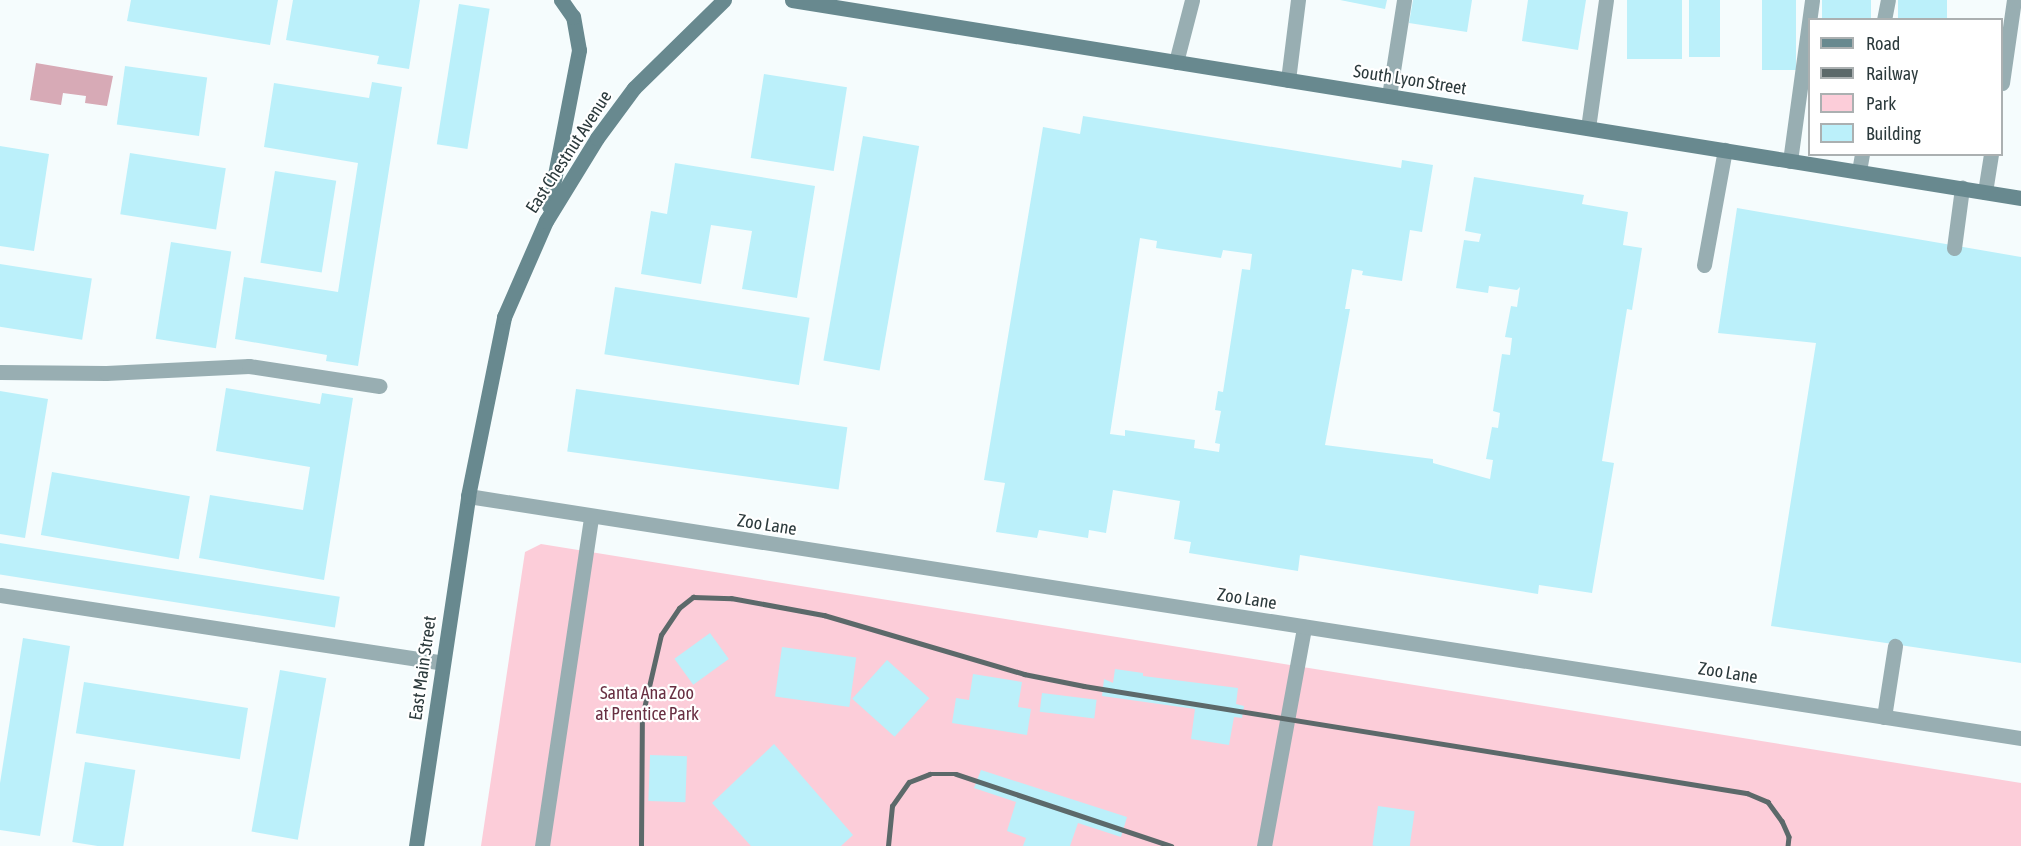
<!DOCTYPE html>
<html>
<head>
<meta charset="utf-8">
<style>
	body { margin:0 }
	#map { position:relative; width:2021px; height:846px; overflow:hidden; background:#f5fcfd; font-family:"Asap Condensed",sans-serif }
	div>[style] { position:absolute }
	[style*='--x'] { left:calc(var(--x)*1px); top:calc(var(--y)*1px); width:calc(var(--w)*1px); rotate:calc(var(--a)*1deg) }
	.green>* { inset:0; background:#fccdd9 }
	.water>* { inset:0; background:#d7aab6 }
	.building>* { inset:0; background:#bbf0fa; transform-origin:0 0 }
	.lane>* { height:15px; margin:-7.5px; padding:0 7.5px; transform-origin:7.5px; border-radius:7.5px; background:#98aeb2 }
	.street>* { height:15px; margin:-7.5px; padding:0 7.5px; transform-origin:7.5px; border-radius:7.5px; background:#98aeb2 }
	.secondary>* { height:15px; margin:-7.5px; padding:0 7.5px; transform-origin:7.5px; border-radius:7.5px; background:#68898f }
	.rail>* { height:4.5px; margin:-2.25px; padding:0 2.25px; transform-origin:2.25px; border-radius:2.25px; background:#5c696a }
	span { translate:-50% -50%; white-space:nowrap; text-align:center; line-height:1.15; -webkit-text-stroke:4.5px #fff; paint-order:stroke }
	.street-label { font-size:18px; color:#2c3a3c }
	.park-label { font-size:18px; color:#682f42 }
	.legend { position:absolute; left:1808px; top:18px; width:195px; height:138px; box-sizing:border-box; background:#fff; border:2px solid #abb0b1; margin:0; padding:8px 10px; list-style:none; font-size:18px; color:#2c3a3c }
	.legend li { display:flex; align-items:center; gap:12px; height:30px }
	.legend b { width:30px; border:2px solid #abb0b1 }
</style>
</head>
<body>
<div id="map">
	<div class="green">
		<i style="clip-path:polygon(541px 544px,2021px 783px,2021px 846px,481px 846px,525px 552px)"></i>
	</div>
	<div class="water">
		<i style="clip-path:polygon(36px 63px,113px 76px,107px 106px,85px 103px,86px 96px,63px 93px,61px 105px,30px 100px)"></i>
	</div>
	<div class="building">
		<i style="clip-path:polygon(131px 0,278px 0,270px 45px,127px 21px)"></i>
		<i style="clip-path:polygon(293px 0,420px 0,409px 69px,377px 64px,379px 56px,286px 40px)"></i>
		<i style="clip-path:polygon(1340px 0,1387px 0,1385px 9px)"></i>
		<i style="clip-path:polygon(1413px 0,1472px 0,1467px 32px,1409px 23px)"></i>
		<i style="clip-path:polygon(1528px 0,1586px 0,1578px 50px,1522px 41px)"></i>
		<i style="left:1627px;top:0;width:55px;height:59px"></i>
		<i style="left:1689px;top:0;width:31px;height:57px"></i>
		<i style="left:1762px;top:0;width:34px;height:70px"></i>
		<i style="left:1822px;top:0;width:49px;height:20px"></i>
		<i style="left:1898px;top:0;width:49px;height:20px"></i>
		<i style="left:459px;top:4px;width:31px;height:142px;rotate:9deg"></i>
		<i style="left:125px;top:66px;width:83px;height:59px;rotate:8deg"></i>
		<i style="left:764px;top:74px;width:84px;height:85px;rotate:9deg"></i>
		<i style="clip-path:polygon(372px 82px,402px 87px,358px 366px,326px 361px,327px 355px,235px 339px,244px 277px,338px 292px,358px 163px,264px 147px,274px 83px,369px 98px)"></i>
		<i style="clip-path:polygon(evenodd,1083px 116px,1401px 168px,1402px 160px,1433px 165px,1422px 232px,1410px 230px,1402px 281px,1362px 275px,1363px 271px,1352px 269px,1345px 309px,1350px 309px,1325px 445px,1433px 459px,1433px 463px,1486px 478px,1490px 479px,1493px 460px,1486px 459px,1492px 427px,1498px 428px,1500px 413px,1493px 411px,1502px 354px,1510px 355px,1512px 338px,1505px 337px,1511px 306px,1517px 307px,1520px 287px,1517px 290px,1489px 286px,1488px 293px,1456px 288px,1464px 240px,1479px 242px,1481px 234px,1465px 231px,1474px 177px,1584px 195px,1582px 204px,1628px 212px,1623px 245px,1642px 248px,1632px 310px,1627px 309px,1602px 461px,1614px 463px,1592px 593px,1539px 585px,1538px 594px,1300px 555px,1298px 571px,1189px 553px,1191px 542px,1174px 539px,1180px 501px,1113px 490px,1106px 533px,1089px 530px,1088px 538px,1039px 530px,1037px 538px,996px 532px,1005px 483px,984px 480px,1043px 127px,1080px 134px,1083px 116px,1140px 238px,1157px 241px,1156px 248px,1221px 258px,1223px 250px,1252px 254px,1250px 270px,1242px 269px,1223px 392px,1218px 391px,1215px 410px,1221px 411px,1215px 443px,1220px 444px,1219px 452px,1194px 448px,1195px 440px,1125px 430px,1125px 436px,1110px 434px,1140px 238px)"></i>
		<i style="left:863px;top:136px;width:57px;height:228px;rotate:10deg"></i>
		<i style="clip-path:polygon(0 146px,49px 154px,34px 251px,0 246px)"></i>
		<i style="left:130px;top:153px;width:97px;height:62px;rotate:9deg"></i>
		<i style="clip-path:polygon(675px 163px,815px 186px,797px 298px,742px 289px,752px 231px,711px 225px,701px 284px,641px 274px,651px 211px,667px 214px)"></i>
		<i style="left:275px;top:171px;width:62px;height:93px;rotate:9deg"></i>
		<i style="clip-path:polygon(1737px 208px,2021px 257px,2021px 663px,1771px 626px,1816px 343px,1718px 333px)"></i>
		<i style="left:171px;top:242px;width:61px;height:98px;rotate:9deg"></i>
		<i style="left:0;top:264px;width:93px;height:62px;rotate:9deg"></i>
		<i style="left:615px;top:287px;width:197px;height:68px;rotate:9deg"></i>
		<i style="clip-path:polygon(226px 388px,320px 404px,322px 393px,353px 398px,324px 580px,199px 558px,210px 495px,303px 510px,310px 467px,216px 451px)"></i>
		<i style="left:576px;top:389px;width:274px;height:63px;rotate:8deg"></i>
		<i style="clip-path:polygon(0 391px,48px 399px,25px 538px,0 534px)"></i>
		<i style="left:52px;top:472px;width:140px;height:64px;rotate:10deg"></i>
		<i style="left:0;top:543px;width:344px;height:31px;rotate:9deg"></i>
		<i style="left:710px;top:633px;width:32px;height:44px;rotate:54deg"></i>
		<i style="clip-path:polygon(23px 638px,70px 646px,40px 836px,0 830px,0 783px)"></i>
		<i style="left:782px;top:647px;width:75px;height:50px;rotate:8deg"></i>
		<i style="left:887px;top:660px;width:57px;height:52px;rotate:42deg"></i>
		<i style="clip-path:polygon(1115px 669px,1143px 673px,1143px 676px,1238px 688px,1236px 704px,1244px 706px,1242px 718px,1234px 717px,1229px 745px,1191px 739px,1195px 709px,1102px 696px,1104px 679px,1113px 683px)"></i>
		<i style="left:280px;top:670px;width:47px;height:164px;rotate:10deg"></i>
		<i style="clip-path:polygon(973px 674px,1022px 682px,1018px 707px,1031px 709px,1027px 735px,952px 723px,956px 698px,969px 700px)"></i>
		<i style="left:84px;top:682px;width:166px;height:52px;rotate:9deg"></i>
		<i style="left:1042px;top:693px;width:55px;height:19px;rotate:7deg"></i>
		<i style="clip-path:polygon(774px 744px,853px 835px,841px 846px,751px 846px,712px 803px)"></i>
		<i style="left:650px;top:755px;width:37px;height:46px;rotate:2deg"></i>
		<i style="left:85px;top:762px;width:51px;height:81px;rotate:9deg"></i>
		<i style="clip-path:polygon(981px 770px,1127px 817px,1121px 837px,1078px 823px,1070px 846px,1023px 846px,1026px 838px,1007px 831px,1016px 802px,974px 788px)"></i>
		<i style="left:1378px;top:806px;width:37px;height:40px;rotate:8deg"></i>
	</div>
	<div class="lane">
		<i style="--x:1884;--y:20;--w:20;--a:-79"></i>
		<i style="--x:1176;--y:62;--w:64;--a:-75.5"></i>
		<i style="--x:1288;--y:80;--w:81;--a:-82.9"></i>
		<i style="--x:2002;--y:83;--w:84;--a:-81.8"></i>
		<i style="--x:1389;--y:96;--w:97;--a:-81.1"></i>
		<i style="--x:1588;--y:128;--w:129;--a:-82"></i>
		<i style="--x:1790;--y:161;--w:162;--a:-82.2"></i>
		<i style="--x:1859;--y:171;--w:17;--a:-80"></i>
		<i style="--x:1985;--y:192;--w:38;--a:-81"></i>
		<i style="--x:1954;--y:248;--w:61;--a:-82.4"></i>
		<i style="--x:1704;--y:265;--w:117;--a:-79.7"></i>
		<i style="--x:0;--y:372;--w:106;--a:0.5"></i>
		<i style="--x:106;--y:373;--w:143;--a:-2.8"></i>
		<i style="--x:249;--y:366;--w:132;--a:8.7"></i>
		<i style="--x:0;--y:595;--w:448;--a:8.7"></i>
		<i style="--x:1884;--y:717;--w:72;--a:-81.2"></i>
		<i style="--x:542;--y:846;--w:332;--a:-81.5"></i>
		<i style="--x:1264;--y:846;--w:223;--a:-79.6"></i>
	</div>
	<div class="street">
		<i style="--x:468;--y:496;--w:1572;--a:8.86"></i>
	</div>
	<div class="secondary">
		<i style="--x:792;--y:0;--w:1245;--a:9.15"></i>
		<i style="--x:549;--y:206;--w:159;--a:-79.1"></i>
		<i style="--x:579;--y:50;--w:34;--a:-100"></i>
		<i style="--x:573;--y:17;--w:21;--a:-125"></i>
		<i style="--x:416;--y:846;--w:354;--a:-81.5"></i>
		<i style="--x:468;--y:496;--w:183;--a:-78.6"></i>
		<i style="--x:504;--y:317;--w:105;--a:-66.4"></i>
		<i style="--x:546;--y:221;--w:97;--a:-58.4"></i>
		<i style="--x:597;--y:138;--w:62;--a:-53.5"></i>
		<i style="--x:634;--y:88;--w:126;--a:-44.4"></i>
	</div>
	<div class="rail">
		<i style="--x:641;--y:846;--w:129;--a:-89.6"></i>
		<i style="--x:642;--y:717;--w:84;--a:-77"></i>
		<i style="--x:661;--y:635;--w:32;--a:-56"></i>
		<i style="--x:679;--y:608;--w:18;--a:-38"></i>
		<i style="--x:693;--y:597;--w:38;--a:2"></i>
		<i style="--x:731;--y:598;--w:95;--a:10.4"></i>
		<i style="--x:824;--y:615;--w:209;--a:16.4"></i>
		<i style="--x:1024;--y:674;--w:61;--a:11.3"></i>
		<i style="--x:1084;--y:686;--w:672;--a:9.17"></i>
		<i style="--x:1747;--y:793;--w:23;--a:23"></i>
		<i style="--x:1768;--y:802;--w:24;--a:54"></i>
		<i style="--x:1782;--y:821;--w:17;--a:66"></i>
		<i style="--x:1789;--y:837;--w:9;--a:96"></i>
		<i style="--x:888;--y:846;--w:40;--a:-84.3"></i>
		<i style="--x:892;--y:806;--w:29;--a:-55"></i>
		<i style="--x:909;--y:782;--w:22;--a:-21"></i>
		<i style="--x:930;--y:774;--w:26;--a:0"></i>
		<i style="--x:956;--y:774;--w:227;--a:18.5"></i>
	</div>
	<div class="street-label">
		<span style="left:1410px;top:80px;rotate:9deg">South Lyon Street</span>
		<span style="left:569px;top:152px;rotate:-57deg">East Chestnut Avenue</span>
		<span style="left:767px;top:525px;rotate:9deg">Zoo Lane</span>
		<span style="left:1247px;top:599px;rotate:9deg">Zoo Lane</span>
		<span style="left:423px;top:668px;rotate:-82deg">East Main Street</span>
		<span style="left:1728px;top:673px;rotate:9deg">Zoo Lane</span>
	</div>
	<div class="park-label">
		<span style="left:647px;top:704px">Santa Ana Zoo<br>at Prentice Park</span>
	</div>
	<ul class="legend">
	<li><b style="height:8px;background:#68898f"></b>Road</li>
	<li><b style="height:8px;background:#5c696a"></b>Railway</li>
	<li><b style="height:16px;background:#fccdd9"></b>Park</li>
	<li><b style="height:16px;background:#bbf0fa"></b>Building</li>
	</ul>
</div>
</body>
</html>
